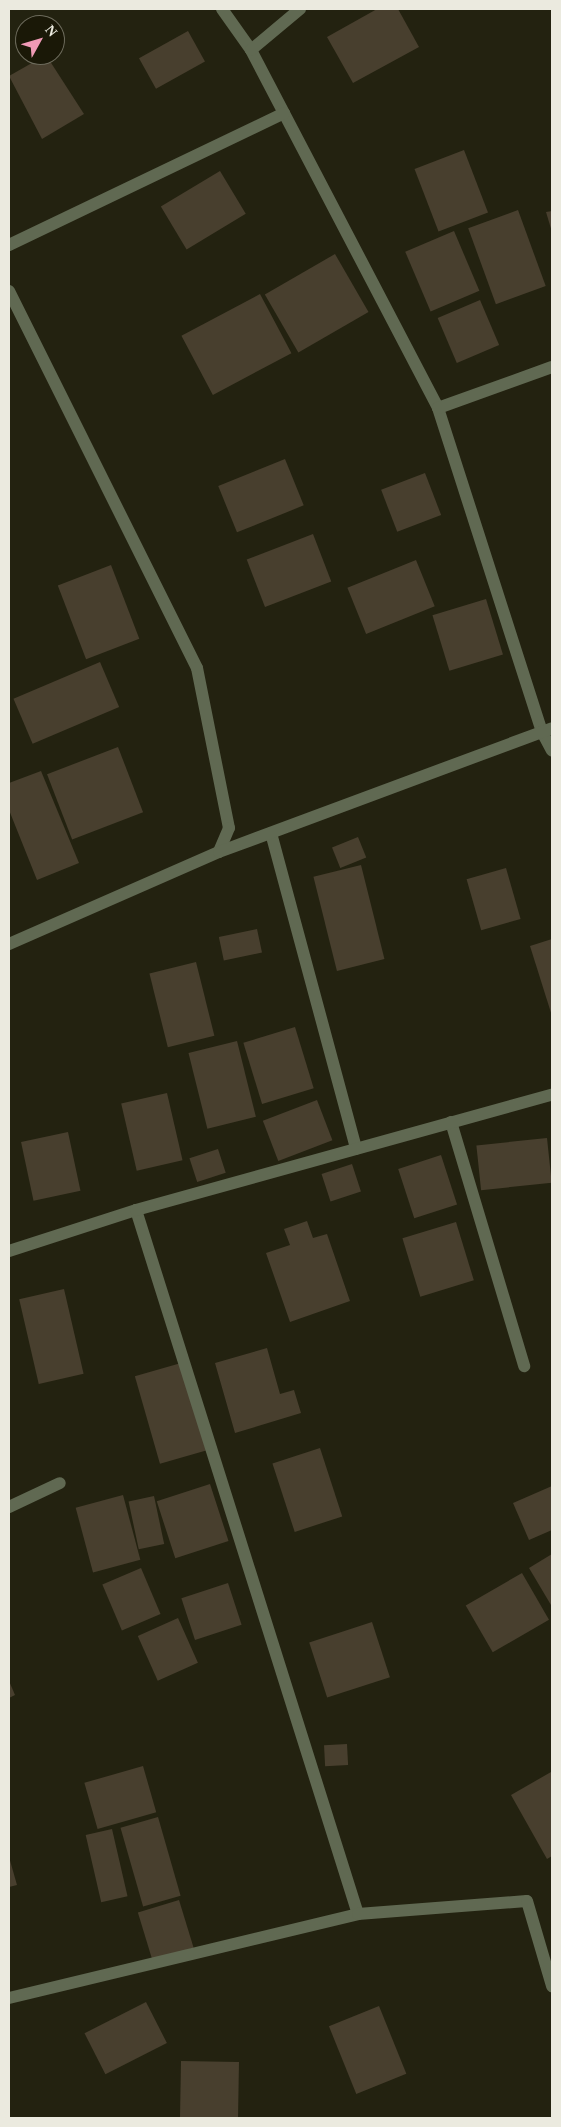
<!DOCTYPE html>
<html>
<head>
<meta charset="utf-8">
<style>
	body { margin:0 }
	#map { position:relative; width:561px; height:2127px; overflow:hidden; background:#232210; font-family:Georgia,serif }
	div>[style] { position:absolute }
	[style*='--x'] { left:calc(var(--x)*1px); top:calc(var(--y)*1px); width:calc(var(--w)*1px); rotate:calc(var(--a)*1deg) }
	.building>* { inset:0; background:#483f2e; transform-origin:0 0 }
	.street>* { height:12px; margin:-6px; padding:0 6px; transform-origin:6px; border-radius:6px; background:#606952 }
	span { translate:-50% -50%; white-space:nowrap; text-align:center; line-height:1.15; -webkit-text-stroke:4.5px #1a1807; paint-order:stroke }
	.frame { position:absolute; inset:0; border:10px solid #ebeadf; pointer-events:none }
	.north { position:absolute; left:15px; top:15px; width:50px; height:50px; box-sizing:border-box; background:#1a1807; border:1px solid #6e6c5d; border-radius:50%; rotate:51deg; font-size:14px; font-weight:700; line-height:20px; text-align:center; color:#ebeadf }
	.north::after { content:''; display:block; margin:auto; width:18px; height:22px; background:#f09ab6; clip-path:polygon(50% 0,100% 100%,50% 72%,0 100%) }
</style>
</head>
<body>
<div id="map">
	<div class="building">
		<i style="clip-path:polygon(377px 9px,398px 9px,419px 47px,353px 83px,327px 37px)"></i>
		<i style="left:188px;top:31px;width:35px;height:56px;rotate:61deg"></i>
		<i style="clip-path:polygon(46px 55px,84px 114px,42px 139px,9px 76px)"></i>
		<i style="left:464px;top:150px;width:67px;height:53px;rotate:69deg"></i>
		<i style="left:220px;top:171px;width:50px;height:69px;rotate:59deg"></i>
		<i style="left:518px;top:210px;width:81px;height:53px;rotate:70deg"></i>
		<i style="clip-path:polygon(552px 211px,552px 232px,546px 212px)"></i>
		<i style="left:454px;top:231px;width:65px;height:53px;rotate:67deg"></i>
		<i style="left:335px;top:254px;width:67px;height:81px;rotate:60deg"></i>
		<i style="left:260px;top:294px;width:67px;height:89px;rotate:62deg"></i>
		<i style="left:480px;top:300px;width:49px;height:46px;rotate:67deg"></i>
		<i style="left:285px;top:459px;width:50px;height:72px;rotate:68deg"></i>
		<i style="left:425px;top:473px;width:45px;height:47px;rotate:69deg"></i>
		<i style="left:313px;top:534px;width:51px;height:71px;rotate:69deg"></i>
		<i style="left:416px;top:560px;width:50px;height:74px;rotate:68deg"></i>
		<i style="left:111px;top:565px;width:79px;height:57px;rotate:69deg"></i>
		<i style="left:486px;top:599px;width:58px;height:56px;rotate:73deg"></i>
		<i style="left:100px;top:662px;width:49px;height:94px;rotate:67deg"></i>
		<i style="left:118px;top:747px;width:70px;height:76px;rotate:69deg"></i>
		<i style="clip-path:polygon(41px 771px,79px 863px,37px 880px,9px 810px,9px 783px)"></i>
		<i style="left:358px;top:837px;width:22px;height:28px;rotate:68deg"></i>
		<i style="left:361px;top:865px;width:97px;height:49px;rotate:76deg"></i>
		<i style="left:506px;top:868px;width:53px;height:41px;rotate:74deg"></i>
		<i style="left:257px;top:929px;width:24px;height:39px;rotate:78deg"></i>
		<i style="clip-path:polygon(552px 939px,552px 1016px,530px 946px)"></i>
		<i style="left:196px;top:962px;width:76px;height:48px;rotate:76deg"></i>
		<i style="left:295px;top:1027px;width:64px;height:54px;rotate:73deg"></i>
		<i style="left:237px;top:1041px;width:78px;height:50px;rotate:76deg"></i>
		<i style="left:167px;top:1093px;width:69px;height:47px;rotate:77deg"></i>
		<i style="left:317px;top:1100px;width:43px;height:58px;rotate:69deg"></i>
		<i style="left:68px;top:1132px;width:60px;height:48px;rotate:78deg"></i>
		<i style="left:547px;top:1138px;width:45px;height:71px;rotate:84deg"></i>
		<i style="left:218px;top:1149px;width:25px;height:30px;rotate:72deg"></i>
		<i style="left:441px;top:1155px;width:52px;height:45px;rotate:72deg"></i>
		<i style="left:352px;top:1164px;width:29px;height:32px;rotate:72deg"></i>
		<i style="clip-path:polygon(307px 1221px,313px 1238px,327px 1234px,350px 1301px,290px 1322px,266px 1253px,290px 1245px,284px 1229px)"></i>
		<i style="left:456px;top:1222px;width:61px;height:56px;rotate:73deg"></i>
		<i style="left:64px;top:1289px;width:87px;height:46px;rotate:77deg"></i>
		<i style="clip-path:polygon(267px 1348px,280px 1394px,294px 1390px,301px 1413px,235px 1433px,215px 1363px)"></i>
		<i style="left:181px;top:1363px;width:91px;height:48px;rotate:74deg"></i>
		<i style="left:320px;top:1448px;width:72px;height:50px;rotate:72deg"></i>
		<i style="left:210px;top:1484px;width:60px;height:56px;rotate:72deg"></i>
		<i style="clip-path:polygon(552px 1486px,552px 1530px,529px 1540px,513px 1503px)"></i>
		<i style="left:123px;top:1495px;width:67px;height:49px;rotate:75deg"></i>
		<i style="left:154px;top:1496px;width:49px;height:26px;rotate:78deg"></i>
		<i style="clip-path:polygon(552px 1554px,552px 1604px,551px 1605px,529px 1568px)"></i>
		<i style="left:141px;top:1568px;width:50px;height:42px;rotate:67deg"></i>
		<i style="left:522px;top:1573px;width:54px;height:65px;rotate:60deg"></i>
		<i style="left:228px;top:1583px;width:44px;height:49px;rotate:72deg"></i>
		<i style="left:178px;top:1618px;width:49px;height:44px;rotate:66deg"></i>
		<i style="left:372px;top:1622px;width:58px;height:66px;rotate:72deg"></i>
		<i style="clip-path:polygon(9px 1681px,15px 1695px,9px 1698px)"></i>
		<i style="left:347px;top:1744px;width:21px;height:23px;rotate:87deg"></i>
		<i style="left:143px;top:1766px;width:48px;height:61px;rotate:74deg"></i>
		<i style="clip-path:polygon(551px 1772px,552px 1856px,547px 1859px,511px 1795px)"></i>
		<i style="left:158px;top:1817px;width:82px;height:39px;rotate:74deg"></i>
		<i style="left:112px;top:1829px;width:69px;height:27px;rotate:77deg"></i>
		<i style="clip-path:polygon(9px 1857px,17px 1885px,9px 1887px)"></i>
		<i style="left:179px;top:1900px;width:50px;height:43px;rotate:73deg"></i>
		<i style="left:146px;top:2002px;width:46px;height:69px;rotate:63deg"></i>
		<i style="left:379px;top:2006px;width:73px;height:54px;rotate:68deg"></i>
		<i style="left:181px;top:2061px;width:58px;height:57px;rotate:1deg"></i>
	</div>
	<div class="street">
		<i style="--x:222;--y:9;--w:50;--a:54.7"></i>
		<i style="--x:251;--y:50;--w:404;--a:62.4"></i>
		<i style="--x:438;--y:408;--w:340;--a:72.2"></i>
		<i style="--x:542;--y:732;--w:21;--a:62"></i>
		<i style="--x:251;--y:50;--w:64;--a:-39.9"></i>
		<i style="--x:9;--y:245;--w:305;--a:-25.6"></i>
		<i style="--x:9;--y:291;--w:421;--a:63.5"></i>
		<i style="--x:197;--y:668;--w:163;--a:78.7"></i>
		<i style="--x:229;--y:828;--w:26;--a:113"></i>
		<i style="--x:438;--y:408;--w:121;--a:-19.8"></i>
		<i style="--x:271;--y:833;--w:327;--a:74.9"></i>
		<i style="--x:9;--y:944;--w:229;--a:-23.7"></i>
		<i style="--x:219;--y:852;--w:355;--a:-20.4"></i>
		<i style="--x:451;--y:1122;--w:255;--a:73.3"></i>
		<i style="--x:136;--y:1210;--w:738;--a:72.5"></i>
		<i style="--x:9;--y:1251;--w:133;--a:-17.9"></i>
		<i style="--x:136;--y:1210;--w:432;--a:-15.5"></i>
		<i style="--x:9;--y:1507;--w:56;--a:-25.2"></i>
		<i style="--x:9;--y:1998;--w:359;--a:-13.5"></i>
		<i style="--x:358;--y:1914;--w:169;--a:-4.4"></i>
		<i style="--x:527;--y:1901;--w:89;--a:73.6"></i>
	</div>
	<div class="frame"></div>
	<div class="north">N</div>
</div>
</body>
</html>
